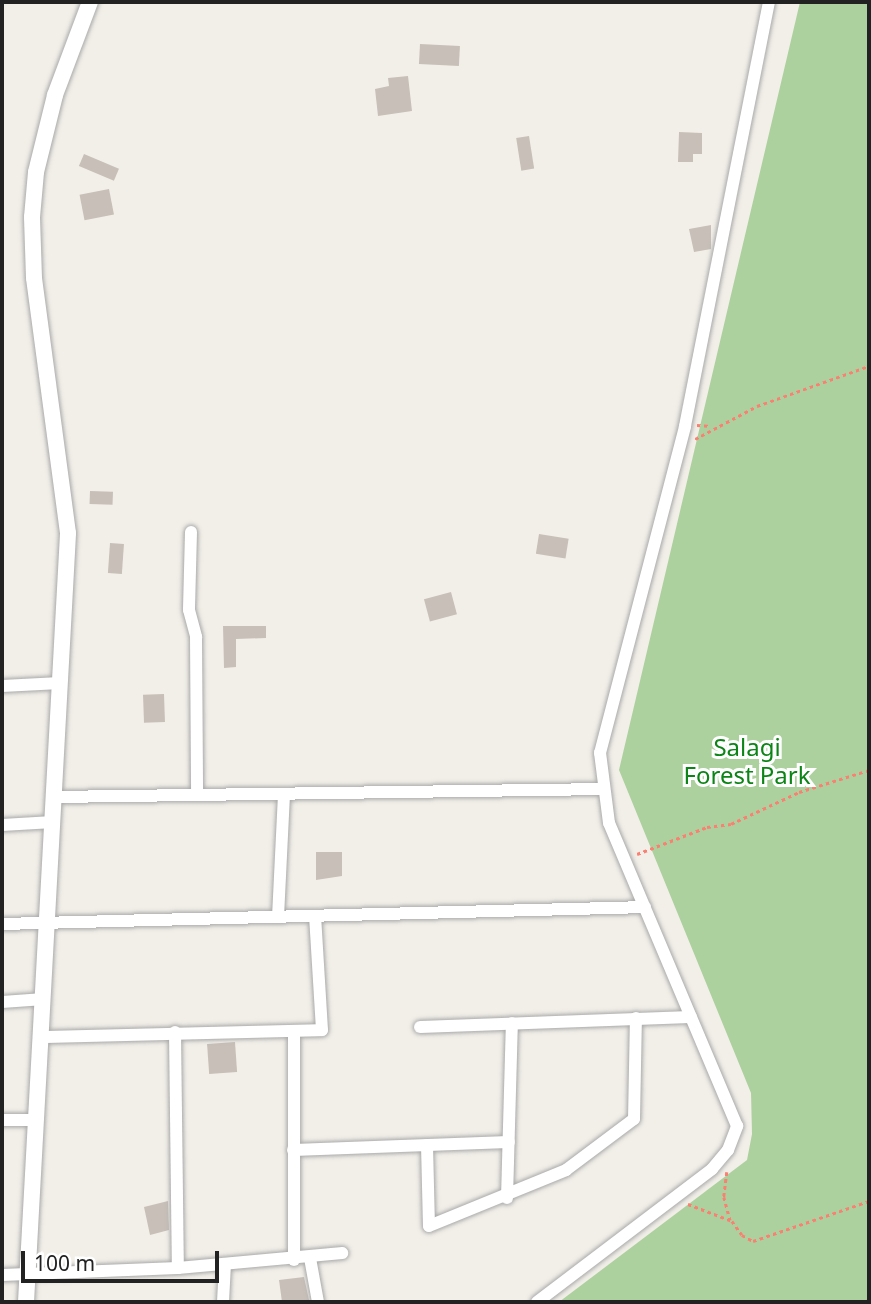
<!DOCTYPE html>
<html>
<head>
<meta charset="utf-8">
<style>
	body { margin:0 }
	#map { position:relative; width:871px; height:1304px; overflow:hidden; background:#f2efe9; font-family:"Noto Sans",sans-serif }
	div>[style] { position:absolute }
	.forest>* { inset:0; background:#add19e }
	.building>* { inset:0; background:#c7bfb8; transform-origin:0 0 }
	.path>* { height:2.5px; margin-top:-1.25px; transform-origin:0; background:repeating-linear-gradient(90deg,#fa8072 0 3.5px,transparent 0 7px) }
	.roads { filter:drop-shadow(0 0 2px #a9a9a9) drop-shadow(0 0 2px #a9a9a9) }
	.minor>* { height:12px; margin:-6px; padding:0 6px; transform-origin:6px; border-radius:6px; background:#fff }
	.tertiary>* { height:16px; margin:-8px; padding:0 8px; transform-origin:8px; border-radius:8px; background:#fff }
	span { translate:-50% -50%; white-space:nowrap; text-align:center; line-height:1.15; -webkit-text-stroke:6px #fff; paint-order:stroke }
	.park-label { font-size:24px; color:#0c8416 }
	.frame { position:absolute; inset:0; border:4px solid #222; pointer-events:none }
	.scale { position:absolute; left:21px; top:1251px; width:198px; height:32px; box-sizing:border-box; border:4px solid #222; border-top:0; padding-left:9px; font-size:21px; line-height:24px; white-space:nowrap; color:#222; -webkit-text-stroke:5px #fff; paint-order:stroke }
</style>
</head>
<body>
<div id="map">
	<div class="forest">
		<i style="clip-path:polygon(800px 2px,869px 2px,869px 1302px,559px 1302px,747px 1160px,752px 1134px,751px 1093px,619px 770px)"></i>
	</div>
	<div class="building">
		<i style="left:420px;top:44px;width:40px;height:20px;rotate:3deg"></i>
		<i style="clip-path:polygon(408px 76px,412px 111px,378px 116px,375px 89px,389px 86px,388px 78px)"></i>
		<i style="clip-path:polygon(679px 132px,702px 133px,702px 154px,693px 154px,693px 162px,678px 162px)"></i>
		<i style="left:529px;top:136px;width:33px;height:13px;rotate:81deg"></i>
		<i style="left:84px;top:154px;width:38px;height:13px;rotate:23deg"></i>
		<i style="left:109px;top:189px;width:26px;height:30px;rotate:79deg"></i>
		<i style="clip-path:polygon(711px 225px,711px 249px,694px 252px,689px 229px)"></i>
		<i style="left:90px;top:491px;width:23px;height:13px;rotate:2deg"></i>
		<i style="left:539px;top:534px;width:30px;height:20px;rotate:9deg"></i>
		<i style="left:110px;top:543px;width:14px;height:30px;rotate:4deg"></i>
		<i style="left:451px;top:592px;width:23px;height:28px;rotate:75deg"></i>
		<i style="clip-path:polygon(223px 626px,266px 626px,266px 638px,236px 639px,236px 667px,224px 668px)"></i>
		<i style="left:164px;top:694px;width:28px;height:21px;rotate:88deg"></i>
		<i style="clip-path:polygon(316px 852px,342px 852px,342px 876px,316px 880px)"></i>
		<i style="left:235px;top:1042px;width:30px;height:28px;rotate:86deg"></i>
		<i style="clip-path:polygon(168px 1201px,169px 1230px,150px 1235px,144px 1207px)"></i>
		<i style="clip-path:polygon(304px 1277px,309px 1300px,282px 1302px,279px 1280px)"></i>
	</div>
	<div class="path">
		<i style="left:697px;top:425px;width:14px;rotate:4deg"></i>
		<i style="left:695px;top:439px;width:70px;rotate:-28deg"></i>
		<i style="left:757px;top:406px;width:119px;rotate:-19.7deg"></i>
		<i style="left:637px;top:854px;width:75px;rotate:-21.1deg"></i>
		<i style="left:707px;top:827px;width:24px;rotate:-7deg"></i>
		<i style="left:731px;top:824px;width:75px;rotate:-25.2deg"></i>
		<i style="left:799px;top:792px;width:73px;rotate:-17.4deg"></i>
		<i style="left:727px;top:1172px;width:25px;rotate:97deg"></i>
		<i style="left:724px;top:1197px;width:24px;rotate:75deg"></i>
		<i style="left:688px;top:1204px;width:47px;rotate:21.1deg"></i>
		<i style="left:732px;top:1221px;width:17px;rotate:54deg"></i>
		<i style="left:742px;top:1235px;width:13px;rotate:29deg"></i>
		<i style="left:753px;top:1241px;width:123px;rotate:-19deg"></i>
		<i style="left:866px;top:1302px;width:4px;rotate:-45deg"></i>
	</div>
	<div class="roads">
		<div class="minor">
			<i style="left:191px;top:532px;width:78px;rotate:91.5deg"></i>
			<i style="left:189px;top:610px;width:28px;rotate:75deg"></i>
			<i style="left:196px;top:637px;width:158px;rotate:89.6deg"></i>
			<i style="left:2px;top:686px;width:58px;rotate:-3deg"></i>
			<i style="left:54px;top:797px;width:550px;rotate:-0.83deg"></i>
			<i style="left:2px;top:825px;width:51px;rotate:-3.4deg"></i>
			<i style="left:278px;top:917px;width:123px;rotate:-87.2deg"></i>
			<i style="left:2px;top:924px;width:643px;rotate:-1.51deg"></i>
			<i style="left:2px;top:1002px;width:42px;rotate:-4.1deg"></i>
			<i style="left:420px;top:1027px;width:271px;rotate:-2.1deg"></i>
			<i style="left:175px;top:1032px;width:236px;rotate:89.3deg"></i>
			<i style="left:294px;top:1032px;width:228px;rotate:90deg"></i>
			<i style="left:42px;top:1037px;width:280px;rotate:-1.4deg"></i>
			<i style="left:322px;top:1030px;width:114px;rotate:-93.5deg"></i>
			<i style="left:2px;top:1120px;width:35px"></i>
			<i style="left:427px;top:1145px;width:81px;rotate:88.6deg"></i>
			<i style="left:429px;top:1226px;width:148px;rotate:-22.2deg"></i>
			<i style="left:566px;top:1170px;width:85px;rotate:-36.9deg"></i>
			<i style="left:634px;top:1119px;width:101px;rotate:-88.9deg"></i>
			<i style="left:293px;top:1150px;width:216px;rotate:-2.1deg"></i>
			<i style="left:507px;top:1198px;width:175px;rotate:-88.4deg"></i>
			<i style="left:310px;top:1258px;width:45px;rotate:79.7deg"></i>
			<i style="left:2px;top:1275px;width:176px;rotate:-2.3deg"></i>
			<i style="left:178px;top:1268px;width:165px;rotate:-5.2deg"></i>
			<i style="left:223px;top:1302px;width:37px;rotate:-87deg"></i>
			<i style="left:537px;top:1302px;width:220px;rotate:-37.2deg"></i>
			<i style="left:712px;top:1169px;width:25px;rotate:-50deg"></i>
			<i style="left:728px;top:1150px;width:26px;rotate:-69deg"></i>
			<i style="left:737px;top:1126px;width:329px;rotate:-112.9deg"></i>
			<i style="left:609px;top:823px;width:71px;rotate:-97.3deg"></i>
			<i style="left:600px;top:753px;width:338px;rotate:-75.4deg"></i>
			<i style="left:685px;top:426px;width:432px;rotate:-78.8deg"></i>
		</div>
		<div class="tertiary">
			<i style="left:26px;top:1302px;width:770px;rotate:-86.87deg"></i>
			<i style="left:68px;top:533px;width:257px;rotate:-97.6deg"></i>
			<i style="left:34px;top:278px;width:61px;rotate:-91.9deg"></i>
			<i style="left:32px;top:217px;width:45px;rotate:-84.9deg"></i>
			<i style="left:36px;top:172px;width:79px;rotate:-76.1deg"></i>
			<i style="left:55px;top:95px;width:99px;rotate:-69.4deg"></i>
		</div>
	</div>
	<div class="park-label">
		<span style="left:747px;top:761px">Salagi<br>Forest Park</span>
	</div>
	<div class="frame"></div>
	<div class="scale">100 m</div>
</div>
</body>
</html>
